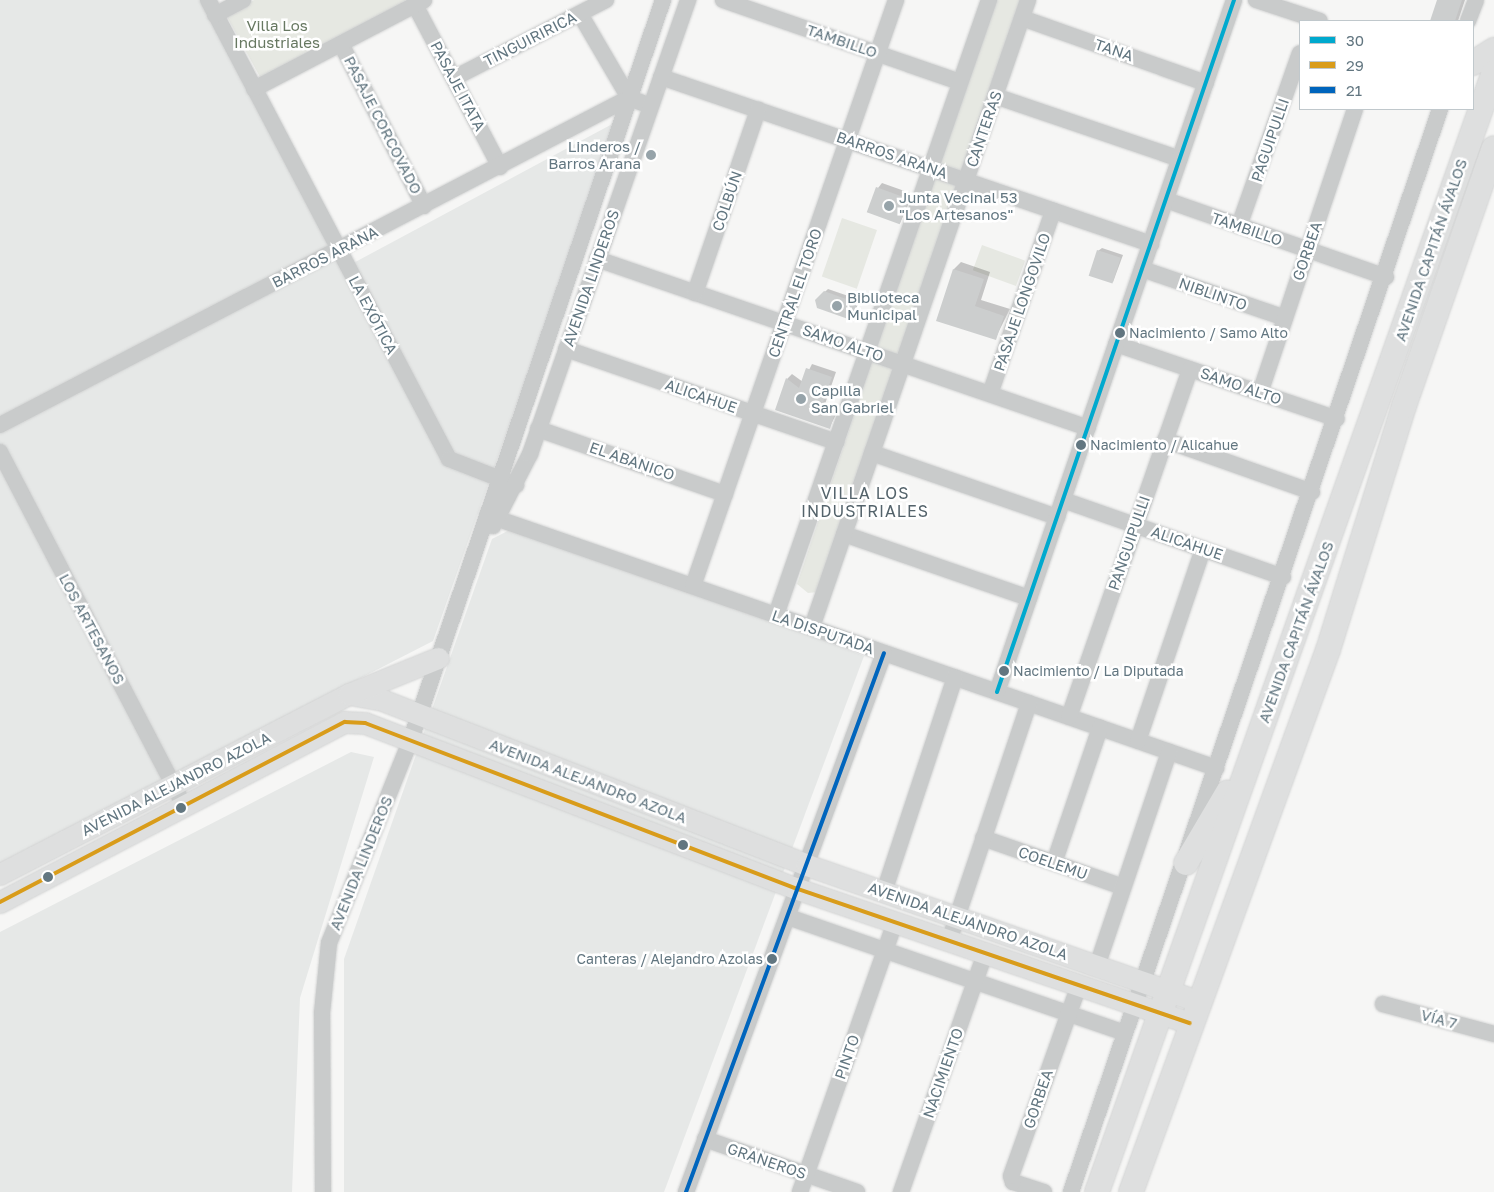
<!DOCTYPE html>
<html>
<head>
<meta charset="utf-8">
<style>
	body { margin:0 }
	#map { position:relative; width:1494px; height:1192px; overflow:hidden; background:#f6f6f5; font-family:"Golos Text",sans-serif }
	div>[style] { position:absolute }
	.built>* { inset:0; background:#e6e8e7 }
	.green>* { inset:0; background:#e6e8e2; transform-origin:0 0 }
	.shadow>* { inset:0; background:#0003 }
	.building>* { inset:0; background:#cccece; transform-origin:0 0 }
	.roads { filter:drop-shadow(0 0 1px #d2d3d3) drop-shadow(0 0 1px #d2d3d3) }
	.minor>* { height:16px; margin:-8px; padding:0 8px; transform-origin:8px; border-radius:8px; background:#c9cbcb }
	.major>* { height:21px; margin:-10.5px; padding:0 10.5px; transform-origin:10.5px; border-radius:10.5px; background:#dedfdf }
	.highway>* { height:24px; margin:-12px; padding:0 12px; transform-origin:12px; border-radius:12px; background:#dedfdf }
	.bus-1>* { height:4px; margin:-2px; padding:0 2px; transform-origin:2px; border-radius:2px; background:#00a9ce }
	.bus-2>* { height:4px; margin:-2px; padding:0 2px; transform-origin:2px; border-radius:2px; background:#d99c1a }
	.bus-3>* { height:4px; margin:-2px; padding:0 2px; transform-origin:2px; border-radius:2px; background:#0065bd }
	.dots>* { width:14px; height:14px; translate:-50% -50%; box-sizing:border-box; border:2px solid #fff; border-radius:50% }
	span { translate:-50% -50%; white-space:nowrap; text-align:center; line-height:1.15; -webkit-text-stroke:5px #fff; paint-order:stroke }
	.bus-label { font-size:14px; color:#627680 }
	.left { translate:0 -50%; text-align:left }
	.right { translate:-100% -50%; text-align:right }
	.park-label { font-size:15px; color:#677861 }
	.street-label { font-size:15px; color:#627680 }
	.poi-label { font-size:15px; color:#627680 }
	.neighbourhood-label { font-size:16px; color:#54636b; letter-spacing:1px }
	.legend { position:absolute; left:1299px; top:20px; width:175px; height:90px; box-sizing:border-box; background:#fff; border:1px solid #c0c8cc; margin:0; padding:6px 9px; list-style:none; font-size:15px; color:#627680 }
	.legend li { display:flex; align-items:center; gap:10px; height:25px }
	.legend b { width:25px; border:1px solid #c0c8cc }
</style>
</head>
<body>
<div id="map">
	<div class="built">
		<i style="clip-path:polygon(0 0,203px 0,346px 267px,616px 122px,433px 641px,0 863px)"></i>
		<i style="clip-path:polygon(521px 524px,864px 656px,664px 1192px,344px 1192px,344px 959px,492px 539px)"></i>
		<i style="clip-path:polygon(351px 752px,374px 757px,300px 998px,292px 1192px,0 1192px,0 932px)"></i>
	</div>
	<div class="green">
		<i style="clip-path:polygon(254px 0,413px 0,261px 79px,226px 15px)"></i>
		<i style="clip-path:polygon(994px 0,1020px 0,818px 592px,808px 593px,797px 584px)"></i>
		<i style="left:842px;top:218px;width:37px;height:62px;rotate:19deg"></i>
		<i style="left:982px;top:245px;width:46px;height:27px;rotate:20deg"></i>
	</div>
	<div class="shadow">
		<i style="clip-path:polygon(1439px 0,1465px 0,1458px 21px,1431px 21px)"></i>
		<i style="clip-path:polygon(882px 183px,913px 194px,900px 223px,878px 188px)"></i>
		<i style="clip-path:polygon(1102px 248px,1123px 255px,1113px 282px,1098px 251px)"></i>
		<i style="clip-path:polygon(961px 262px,990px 272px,981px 300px,1010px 309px,995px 339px,938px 320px,954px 269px)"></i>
		<i style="clip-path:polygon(828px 289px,860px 300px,851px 319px,816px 300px)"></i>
		<i style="clip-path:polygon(812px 364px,836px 372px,823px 410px,838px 411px,829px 428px,776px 409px,787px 379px,792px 374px,803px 382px)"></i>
	</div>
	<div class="building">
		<i style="clip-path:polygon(1437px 0,1462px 0,1455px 21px,1430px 21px)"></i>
		<i style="left:876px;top:187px;width:35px;height:27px;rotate:20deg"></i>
		<i style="left:1097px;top:250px;width:25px;height:27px;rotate:18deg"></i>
		<i style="clip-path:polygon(953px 269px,984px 279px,975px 306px,1004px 316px,996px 340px,936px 321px)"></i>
		<i style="clip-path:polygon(824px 291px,857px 303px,851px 320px,817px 308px,815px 300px)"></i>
		<i style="clip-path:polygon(806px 368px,832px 377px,819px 414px,834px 416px,830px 429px,775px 410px,786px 378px,799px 388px)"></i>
	</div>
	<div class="roads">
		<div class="minor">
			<i style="left:208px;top:0;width:518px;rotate:62.3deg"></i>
			<i style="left:449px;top:459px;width:72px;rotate:21.2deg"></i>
			<i style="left:723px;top:0;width:251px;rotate:19.1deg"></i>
			<i style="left:1256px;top:0;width:67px;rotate:18.2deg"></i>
			<i style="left:415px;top:5px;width:183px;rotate:62.3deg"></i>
			<i style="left:580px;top:14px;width:97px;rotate:59.7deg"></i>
			<i style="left:215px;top:15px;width:32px;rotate:-28deg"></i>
			<i style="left:1022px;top:18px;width:195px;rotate:19.5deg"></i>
			<i style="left:1468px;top:21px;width:22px;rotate:-69deg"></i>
			<i style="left:341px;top:44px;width:182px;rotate:62.9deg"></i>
			<i style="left:661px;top:77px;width:518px;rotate:18.82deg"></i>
			<i style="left:454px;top:78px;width:171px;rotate:-27.2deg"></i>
			<i style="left:254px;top:89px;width:192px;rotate:-27.6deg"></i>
			<i style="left:995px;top:96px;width:195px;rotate:18.8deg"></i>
			<i style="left:1166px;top:200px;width:233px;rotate:19.3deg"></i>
			<i style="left:1239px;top:226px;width:183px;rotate:-70.6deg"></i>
			<i style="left:597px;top:259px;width:519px;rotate:18.99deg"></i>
			<i style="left:1142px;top:269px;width:151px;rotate:18.9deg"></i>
			<i style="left:695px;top:293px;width:194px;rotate:-71deg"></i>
			<i style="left:1116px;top:344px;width:233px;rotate:18.7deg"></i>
			<i style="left:566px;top:349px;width:286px;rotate:19deg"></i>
			<i style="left:1260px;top:393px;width:299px;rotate:-71.5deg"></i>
			<i style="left:990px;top:394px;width:194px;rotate:-71deg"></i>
			<i style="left:0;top:425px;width:709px;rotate:-27.47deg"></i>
			<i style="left:629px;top:98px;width:23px;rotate:20deg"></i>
			<i style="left:538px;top:429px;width:198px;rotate:19.2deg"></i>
			<i style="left:1165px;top:440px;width:156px;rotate:19.5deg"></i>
			<i style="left:0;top:452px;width:399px;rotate:62.5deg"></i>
			<i style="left:872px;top:453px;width:196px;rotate:19.1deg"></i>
			<i style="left:1063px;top:500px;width:233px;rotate:19.3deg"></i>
			<i style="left:487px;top:515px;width:772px;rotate:19.14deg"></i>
			<i style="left:493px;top:526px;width:81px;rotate:-62.8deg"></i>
			<i style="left:530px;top:454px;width:481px;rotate:-70.8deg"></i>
			<i style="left:844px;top:534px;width:196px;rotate:19.1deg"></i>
			<i style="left:693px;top:586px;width:620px;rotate:-70.89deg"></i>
			<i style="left:776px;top:615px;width:651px;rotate:-70.9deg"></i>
			<i style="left:812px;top:627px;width:663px;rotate:-70.99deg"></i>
			<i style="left:997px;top:692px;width:731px;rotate:-71.09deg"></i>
			<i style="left:1069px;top:717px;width:368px;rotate:-70.8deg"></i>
			<i style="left:1138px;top:741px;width:203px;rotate:-71.3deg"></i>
			<i style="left:983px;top:838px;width:148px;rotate:19.3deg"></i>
			<i style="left:1054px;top:863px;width:143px;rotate:-71.2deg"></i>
			<i style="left:884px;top:892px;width:226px;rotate:-71.7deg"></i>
			<i style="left:788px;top:917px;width:356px;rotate:19deg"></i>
			<i style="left:949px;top:941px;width:251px;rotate:-71.4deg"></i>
			<i style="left:1097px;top:966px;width:226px;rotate:-71.4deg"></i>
			<i style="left:1383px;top:1004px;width:115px;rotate:15.1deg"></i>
			<i style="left:705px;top:1139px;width:161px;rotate:19.2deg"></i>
			<i style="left:323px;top:1192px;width:179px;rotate:-90.3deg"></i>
			<i style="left:322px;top:1013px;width:70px;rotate:-84.3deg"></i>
			<i style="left:329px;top:943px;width:220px;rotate:-68.1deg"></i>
			<i style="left:411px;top:739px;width:781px;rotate:-71.17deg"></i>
			<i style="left:686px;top:1192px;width:574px;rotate:-69.83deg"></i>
			<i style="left:800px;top:1192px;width:286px;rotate:-70.6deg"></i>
			<i style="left:901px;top:1192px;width:253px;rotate:-70.6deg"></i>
			<i style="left:1044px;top:1192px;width:33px;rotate:-162deg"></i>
			<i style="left:1013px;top:1182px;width:6px;rotate:-108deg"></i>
			<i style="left:1011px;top:1176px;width:203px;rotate:-70.4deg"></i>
			<i style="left:1071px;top:1192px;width:1144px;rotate:-71.18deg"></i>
		</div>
		<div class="major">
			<i style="left:349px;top:694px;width:34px;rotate:10deg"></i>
			<i style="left:382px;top:700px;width:456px;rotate:21.2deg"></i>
			<i style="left:807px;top:865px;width:414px;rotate:19.2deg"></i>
			<i style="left:0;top:874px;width:393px;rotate:-27.3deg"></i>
			<i style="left:349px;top:694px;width:96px;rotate:-22deg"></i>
			<i style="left:0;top:902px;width:389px;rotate:-27.6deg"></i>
			<i style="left:345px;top:722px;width:20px;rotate:3deg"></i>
			<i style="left:365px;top:723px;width:464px;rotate:21deg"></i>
			<i style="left:798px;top:889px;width:414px;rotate:18.9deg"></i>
		</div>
		<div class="highway">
			<i style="left:1473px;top:63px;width:25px;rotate:-32deg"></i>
			<i style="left:1186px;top:863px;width:82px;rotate:-59.4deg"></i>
			<i style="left:1097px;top:1192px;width:1188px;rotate:-70.48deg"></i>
			<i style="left:1131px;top:1192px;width:577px;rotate:-70.03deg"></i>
			<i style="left:1328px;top:650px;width:256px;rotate:-72.7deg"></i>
			<i style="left:1404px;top:406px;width:273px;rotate:-70.8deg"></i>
		</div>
	</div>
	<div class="bus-1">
		<i style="left:997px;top:692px;width:731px;rotate:-71.09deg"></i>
	</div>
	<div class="bus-2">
		<i style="left:0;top:902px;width:389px;rotate:-27.6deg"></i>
		<i style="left:345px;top:722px;width:20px;rotate:3deg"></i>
		<i style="left:365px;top:723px;width:464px;rotate:21deg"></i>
		<i style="left:798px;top:889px;width:414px;rotate:18.9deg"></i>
	</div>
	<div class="bus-3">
		<i style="left:686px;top:1192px;width:574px;rotate:-69.83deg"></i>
	</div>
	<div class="dots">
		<i style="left:651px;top:155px;background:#96a3a9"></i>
		<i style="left:889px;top:206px;background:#96a3a9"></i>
		<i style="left:837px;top:306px;background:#96a3a9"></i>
		<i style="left:1120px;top:333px;background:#627680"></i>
		<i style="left:801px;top:399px;background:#96a3a9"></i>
		<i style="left:1081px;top:445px;background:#627680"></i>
		<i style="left:1004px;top:671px;background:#627680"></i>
		<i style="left:181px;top:808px;background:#627680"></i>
		<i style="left:683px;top:845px;background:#627680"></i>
		<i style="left:48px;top:877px;background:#627680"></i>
		<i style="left:772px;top:959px;background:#627680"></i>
	</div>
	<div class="bus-label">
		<span class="left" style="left:1129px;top:333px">Nacimiento / Samo Alto</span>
		<span class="left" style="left:1090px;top:445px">Nacimiento / Alicahue</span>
		<span class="left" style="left:1013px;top:671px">Nacimiento / La Diputada</span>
		<span class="right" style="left:763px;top:959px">Canteras / Alejandro Azolas</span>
	</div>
	<div class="park-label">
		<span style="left:277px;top:34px">Villa Los<br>Industriales</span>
	</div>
	<div class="street-label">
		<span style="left:530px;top:39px;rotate:-27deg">TINGUIRIRICA</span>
		<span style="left:842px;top:41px;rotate:19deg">TAMBILLO</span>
		<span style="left:1114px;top:50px;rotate:19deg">TANA</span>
		<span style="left:458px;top:86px;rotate:62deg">PASAJE ITATA</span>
		<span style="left:383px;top:125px;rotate:63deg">PASAJE CORCOVADO</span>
		<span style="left:984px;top:129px;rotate:-71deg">CANTERAS</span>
		<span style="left:1270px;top:140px;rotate:-71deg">PAGUIPULLI</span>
		<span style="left:892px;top:155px;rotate:19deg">BARROS ARANA</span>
		<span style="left:727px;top:201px;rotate:-71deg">COLBÚN</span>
		<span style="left:1247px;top:229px;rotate:19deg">TAMBILLO</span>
		<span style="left:1431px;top:250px;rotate:-71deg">AVENIDA CAPITÁN ÁVALOS</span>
		<span style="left:1307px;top:251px;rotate:-71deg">GORBEA</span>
		<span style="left:325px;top:257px;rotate:-27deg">BARROS ARANA</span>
		<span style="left:591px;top:278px;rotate:-71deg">AVENIDA LINDEROS</span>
		<span style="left:795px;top:293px;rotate:-71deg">CENTRAL EL TORO</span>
		<span style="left:1213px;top:294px;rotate:19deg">NIBLINTO</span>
		<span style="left:1022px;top:302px;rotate:-71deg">PASAJE LONGOVILO</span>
		<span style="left:373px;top:315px;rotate:62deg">LA EXÓTICA</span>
		<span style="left:843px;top:343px;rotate:19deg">SAMO ALTO</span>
		<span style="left:1241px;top:386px;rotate:19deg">SAMO ALTO</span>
		<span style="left:701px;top:396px;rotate:19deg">ALICAHUE</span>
		<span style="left:632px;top:461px;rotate:19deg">EL ABANICO</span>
		<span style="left:1129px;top:543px;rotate:-71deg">PANGUIPULLI</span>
		<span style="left:1187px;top:543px;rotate:19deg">ALICAHUE</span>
		<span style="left:92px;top:629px;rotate:62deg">LOS ARTESANOS</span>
		<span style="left:823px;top:632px;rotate:19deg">LA DISPUTADA</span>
		<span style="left:1296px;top:632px;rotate:-70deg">AVENIDA CAPITÁN ÁVALOS</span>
		<span style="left:588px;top:781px;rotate:21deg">AVENIDA ALEJANDRO AZOLA</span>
		<span style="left:176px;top:784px;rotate:-27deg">AVENIDA ALEJANDRO AZOLA</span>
		<span style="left:361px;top:863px;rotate:-68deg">AVENIDA LINDEROS</span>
		<span style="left:1053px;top:863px;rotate:19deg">COELEMU</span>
		<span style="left:968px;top:921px;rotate:19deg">AVENIDA ALEJANDRO AZOLA</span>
		<span style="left:1439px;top:1019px;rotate:15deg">VÍA 7</span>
		<span style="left:847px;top:1057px;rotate:-71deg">PINTO</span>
		<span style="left:943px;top:1073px;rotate:-71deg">NACIMIENTO</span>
		<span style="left:1038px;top:1099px;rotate:-71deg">GORBEA</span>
		<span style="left:767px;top:1161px;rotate:19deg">GRANEROS</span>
	</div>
	<div class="poi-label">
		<span class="right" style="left:641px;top:155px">Linderos /<br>Barros Arana</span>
		<span class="left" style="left:899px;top:206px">Junta Vecinal 53<br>"Los Artesanos"</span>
		<span class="left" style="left:847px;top:306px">Biblioteca<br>Municipal</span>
		<span class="left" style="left:811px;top:399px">Capilla<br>San Gabriel</span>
	</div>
	<div class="neighbourhood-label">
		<span style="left:865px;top:502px">VILLA LOS<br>INDUSTRIALES</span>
	</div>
	<ul class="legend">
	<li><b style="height:6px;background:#00a9ce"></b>30</li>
	<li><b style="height:6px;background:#d99c1a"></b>29</li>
	<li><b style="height:6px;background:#0065bd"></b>21</li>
	</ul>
</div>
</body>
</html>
